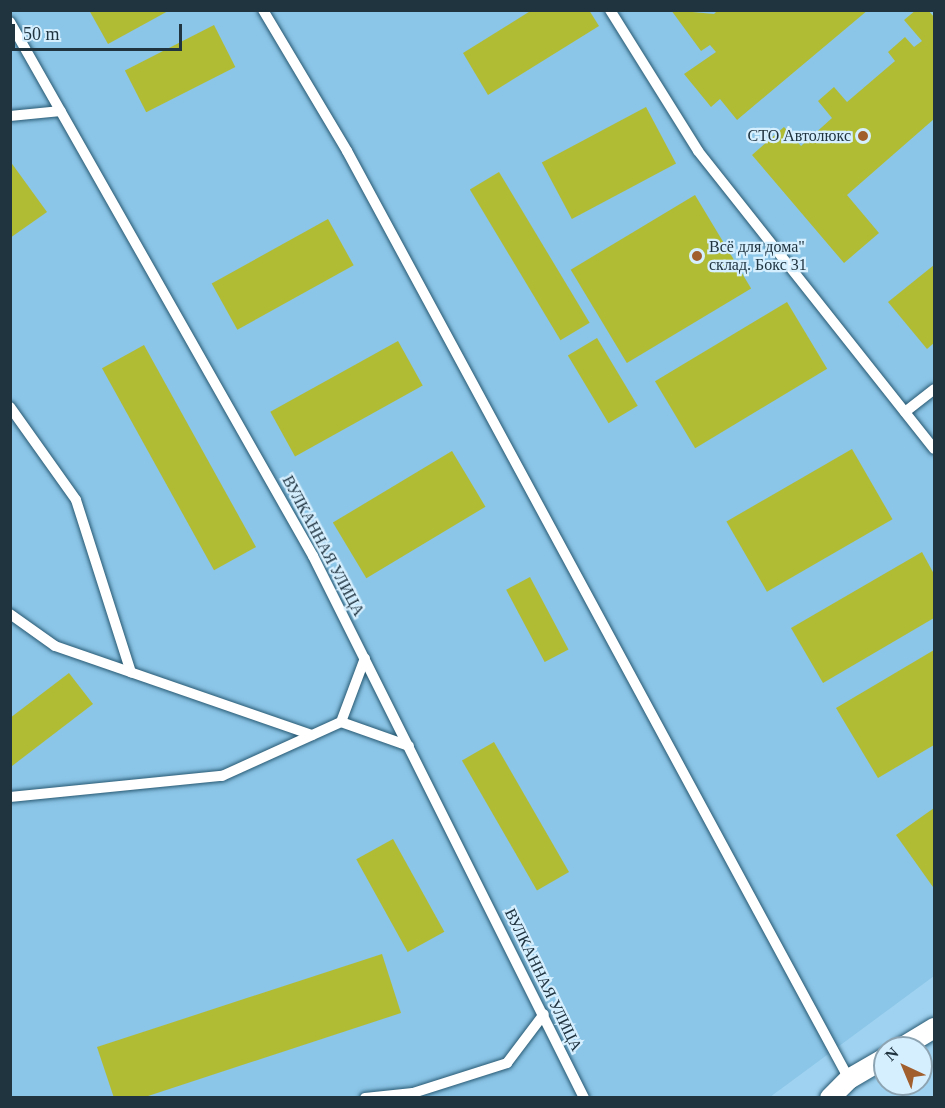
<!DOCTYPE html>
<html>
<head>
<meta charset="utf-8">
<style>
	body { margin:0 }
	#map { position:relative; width:945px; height:1108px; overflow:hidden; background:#9fd2f0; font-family:Georgia,serif }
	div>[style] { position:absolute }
	.built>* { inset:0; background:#8bc5e7 }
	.building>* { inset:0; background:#b1bc35; transform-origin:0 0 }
	.roads { filter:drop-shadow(0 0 2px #285972) drop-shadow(0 0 2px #285972) }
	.lane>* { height:10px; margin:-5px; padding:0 5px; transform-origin:5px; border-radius:5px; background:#fff }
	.street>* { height:20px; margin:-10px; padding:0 10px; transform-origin:10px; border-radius:10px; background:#fff }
	.dots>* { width:16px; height:16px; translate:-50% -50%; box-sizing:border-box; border:3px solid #d6efff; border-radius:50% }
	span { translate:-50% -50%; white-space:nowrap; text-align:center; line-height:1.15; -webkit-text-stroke:4.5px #d6efff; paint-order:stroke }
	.poi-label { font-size:16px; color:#203440 }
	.right { translate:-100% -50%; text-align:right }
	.left { translate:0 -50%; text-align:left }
	.street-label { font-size:16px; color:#203440 }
	.frame { position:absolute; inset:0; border:12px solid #203440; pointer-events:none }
	.north { position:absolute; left:873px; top:1036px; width:60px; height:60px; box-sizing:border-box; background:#d6efff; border:2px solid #8da4b3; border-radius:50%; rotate:316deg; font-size:16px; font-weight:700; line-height:24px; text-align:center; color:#203440 }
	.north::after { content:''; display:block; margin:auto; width:21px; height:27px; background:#a25f2e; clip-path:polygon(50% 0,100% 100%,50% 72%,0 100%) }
	.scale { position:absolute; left:12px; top:24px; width:170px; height:27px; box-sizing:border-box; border:3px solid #203440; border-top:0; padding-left:8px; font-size:18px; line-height:21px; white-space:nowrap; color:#203440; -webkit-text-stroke:4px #d6efff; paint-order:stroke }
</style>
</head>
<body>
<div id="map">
	<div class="built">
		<i style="clip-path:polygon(10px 11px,934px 11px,934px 976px,770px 1097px,11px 1097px)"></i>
	</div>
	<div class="building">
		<i style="clip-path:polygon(89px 10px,170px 10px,108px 44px)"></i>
		<i style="clip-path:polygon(532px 10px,589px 10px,599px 26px,488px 95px,463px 53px)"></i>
		<i style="clip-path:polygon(671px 10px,714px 14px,718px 10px,868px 10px,737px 120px,720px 99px,711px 107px,684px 74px,716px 52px,710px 45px,701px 51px)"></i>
		<i style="clip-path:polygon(916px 10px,928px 10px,934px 17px,934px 119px,847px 195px,879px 233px,844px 263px,752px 155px,784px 127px,801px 146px,832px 118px,818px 101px,834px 87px,847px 102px,895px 61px,888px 52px,905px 37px,914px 47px,922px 41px,904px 20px)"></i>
		<i style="left:214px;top:25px;width:47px;height:100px;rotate:63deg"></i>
		<i style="left:646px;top:107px;width:64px;height:118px;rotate:62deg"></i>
		<i style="clip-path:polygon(10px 161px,47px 212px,10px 238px)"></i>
		<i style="left:499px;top:172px;width:176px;height:34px;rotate:59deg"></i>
		<i style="left:695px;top:195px;width:109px;height:145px;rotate:59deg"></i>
		<i style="left:328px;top:219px;width:53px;height:133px;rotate:61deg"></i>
		<i style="clip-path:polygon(934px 265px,934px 343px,927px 349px,888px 302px)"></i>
		<i style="left:787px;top:302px;width:78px;height:154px;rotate:59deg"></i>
		<i style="left:597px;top:338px;width:79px;height:34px;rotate:59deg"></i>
		<i style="left:398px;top:341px;width:51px;height:146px;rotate:61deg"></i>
		<i style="left:144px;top:345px;width:231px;height:48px;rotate:61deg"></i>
		<i style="left:852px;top:449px;width:81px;height:145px;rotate:60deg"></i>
		<i style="left:452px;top:451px;width:65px;height:139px;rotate:59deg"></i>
		<i style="clip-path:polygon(922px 552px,934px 574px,934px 618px,823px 683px,791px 628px)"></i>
		<i style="left:530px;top:577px;width:82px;height:27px;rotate:62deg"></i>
		<i style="clip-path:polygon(934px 650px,934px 745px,878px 778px,836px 708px)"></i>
		<i style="clip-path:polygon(69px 673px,93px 704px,12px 766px,10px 718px)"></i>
		<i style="left:494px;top:742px;width:150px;height:37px;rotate:60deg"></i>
		<i style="clip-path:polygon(934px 808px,934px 886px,933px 887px,896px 835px)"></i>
		<i style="left:393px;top:839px;width:106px;height:42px;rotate:61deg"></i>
		<i style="clip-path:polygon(382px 954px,401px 1013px,142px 1098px,114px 1098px,97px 1047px)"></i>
	</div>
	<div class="roads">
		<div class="lane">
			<i style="left:263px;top:10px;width:164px;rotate:59.2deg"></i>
			<i style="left:347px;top:151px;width:1055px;rotate:61.59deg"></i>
			<i style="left:610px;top:10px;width:166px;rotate:58deg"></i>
			<i style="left:698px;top:151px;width:380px;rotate:51.6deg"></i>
			<i style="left:10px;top:22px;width:614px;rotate:60.43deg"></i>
			<i style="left:313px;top:556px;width:606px;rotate:63.43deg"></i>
			<i style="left:10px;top:116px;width:51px;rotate:-5.6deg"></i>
			<i style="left:10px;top:407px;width:114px;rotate:54.6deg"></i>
			<i style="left:76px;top:500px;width:181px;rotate:72.3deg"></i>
			<i style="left:905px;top:412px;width:37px;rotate:-38deg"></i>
			<i style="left:10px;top:614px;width:55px;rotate:35.4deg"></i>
			<i style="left:55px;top:646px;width:272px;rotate:19.1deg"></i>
			<i style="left:341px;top:722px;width:72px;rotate:19.4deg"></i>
			<i style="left:10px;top:797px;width:213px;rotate:-5.7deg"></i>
			<i style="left:222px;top:776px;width:131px;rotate:-24.4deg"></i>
			<i style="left:341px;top:722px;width:68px;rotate:-69.4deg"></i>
			<i style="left:365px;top:1098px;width:48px;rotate:-5.9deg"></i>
			<i style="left:413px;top:1093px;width:99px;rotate:-17.7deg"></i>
			<i style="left:507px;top:1063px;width:61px;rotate:-52.9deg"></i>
		</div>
		<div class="street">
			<i style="left:901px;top:1048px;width:39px;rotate:-31deg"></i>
			<i style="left:830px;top:1098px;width:27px;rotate:-45deg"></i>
			<i style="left:849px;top:1079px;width:42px;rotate:-30.3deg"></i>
		</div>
	</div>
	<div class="dots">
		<i style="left:863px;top:136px;background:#a25f2e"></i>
		<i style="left:697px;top:256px;background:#a25f2e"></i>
	</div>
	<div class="poi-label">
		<span class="right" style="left:851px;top:136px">СТО Автолюкс</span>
		<span class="left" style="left:709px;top:256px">Всё для дома"<br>склад. Бокс 31</span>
	</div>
	<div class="street-label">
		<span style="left:323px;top:546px;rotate:62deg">ВУЛКАННАЯ УЛИЦА</span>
		<span style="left:543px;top:980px;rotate:64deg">ВУЛКАННАЯ УЛИЦА</span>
	</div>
	<div class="frame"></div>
	<div class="north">N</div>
	<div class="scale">50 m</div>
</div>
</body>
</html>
